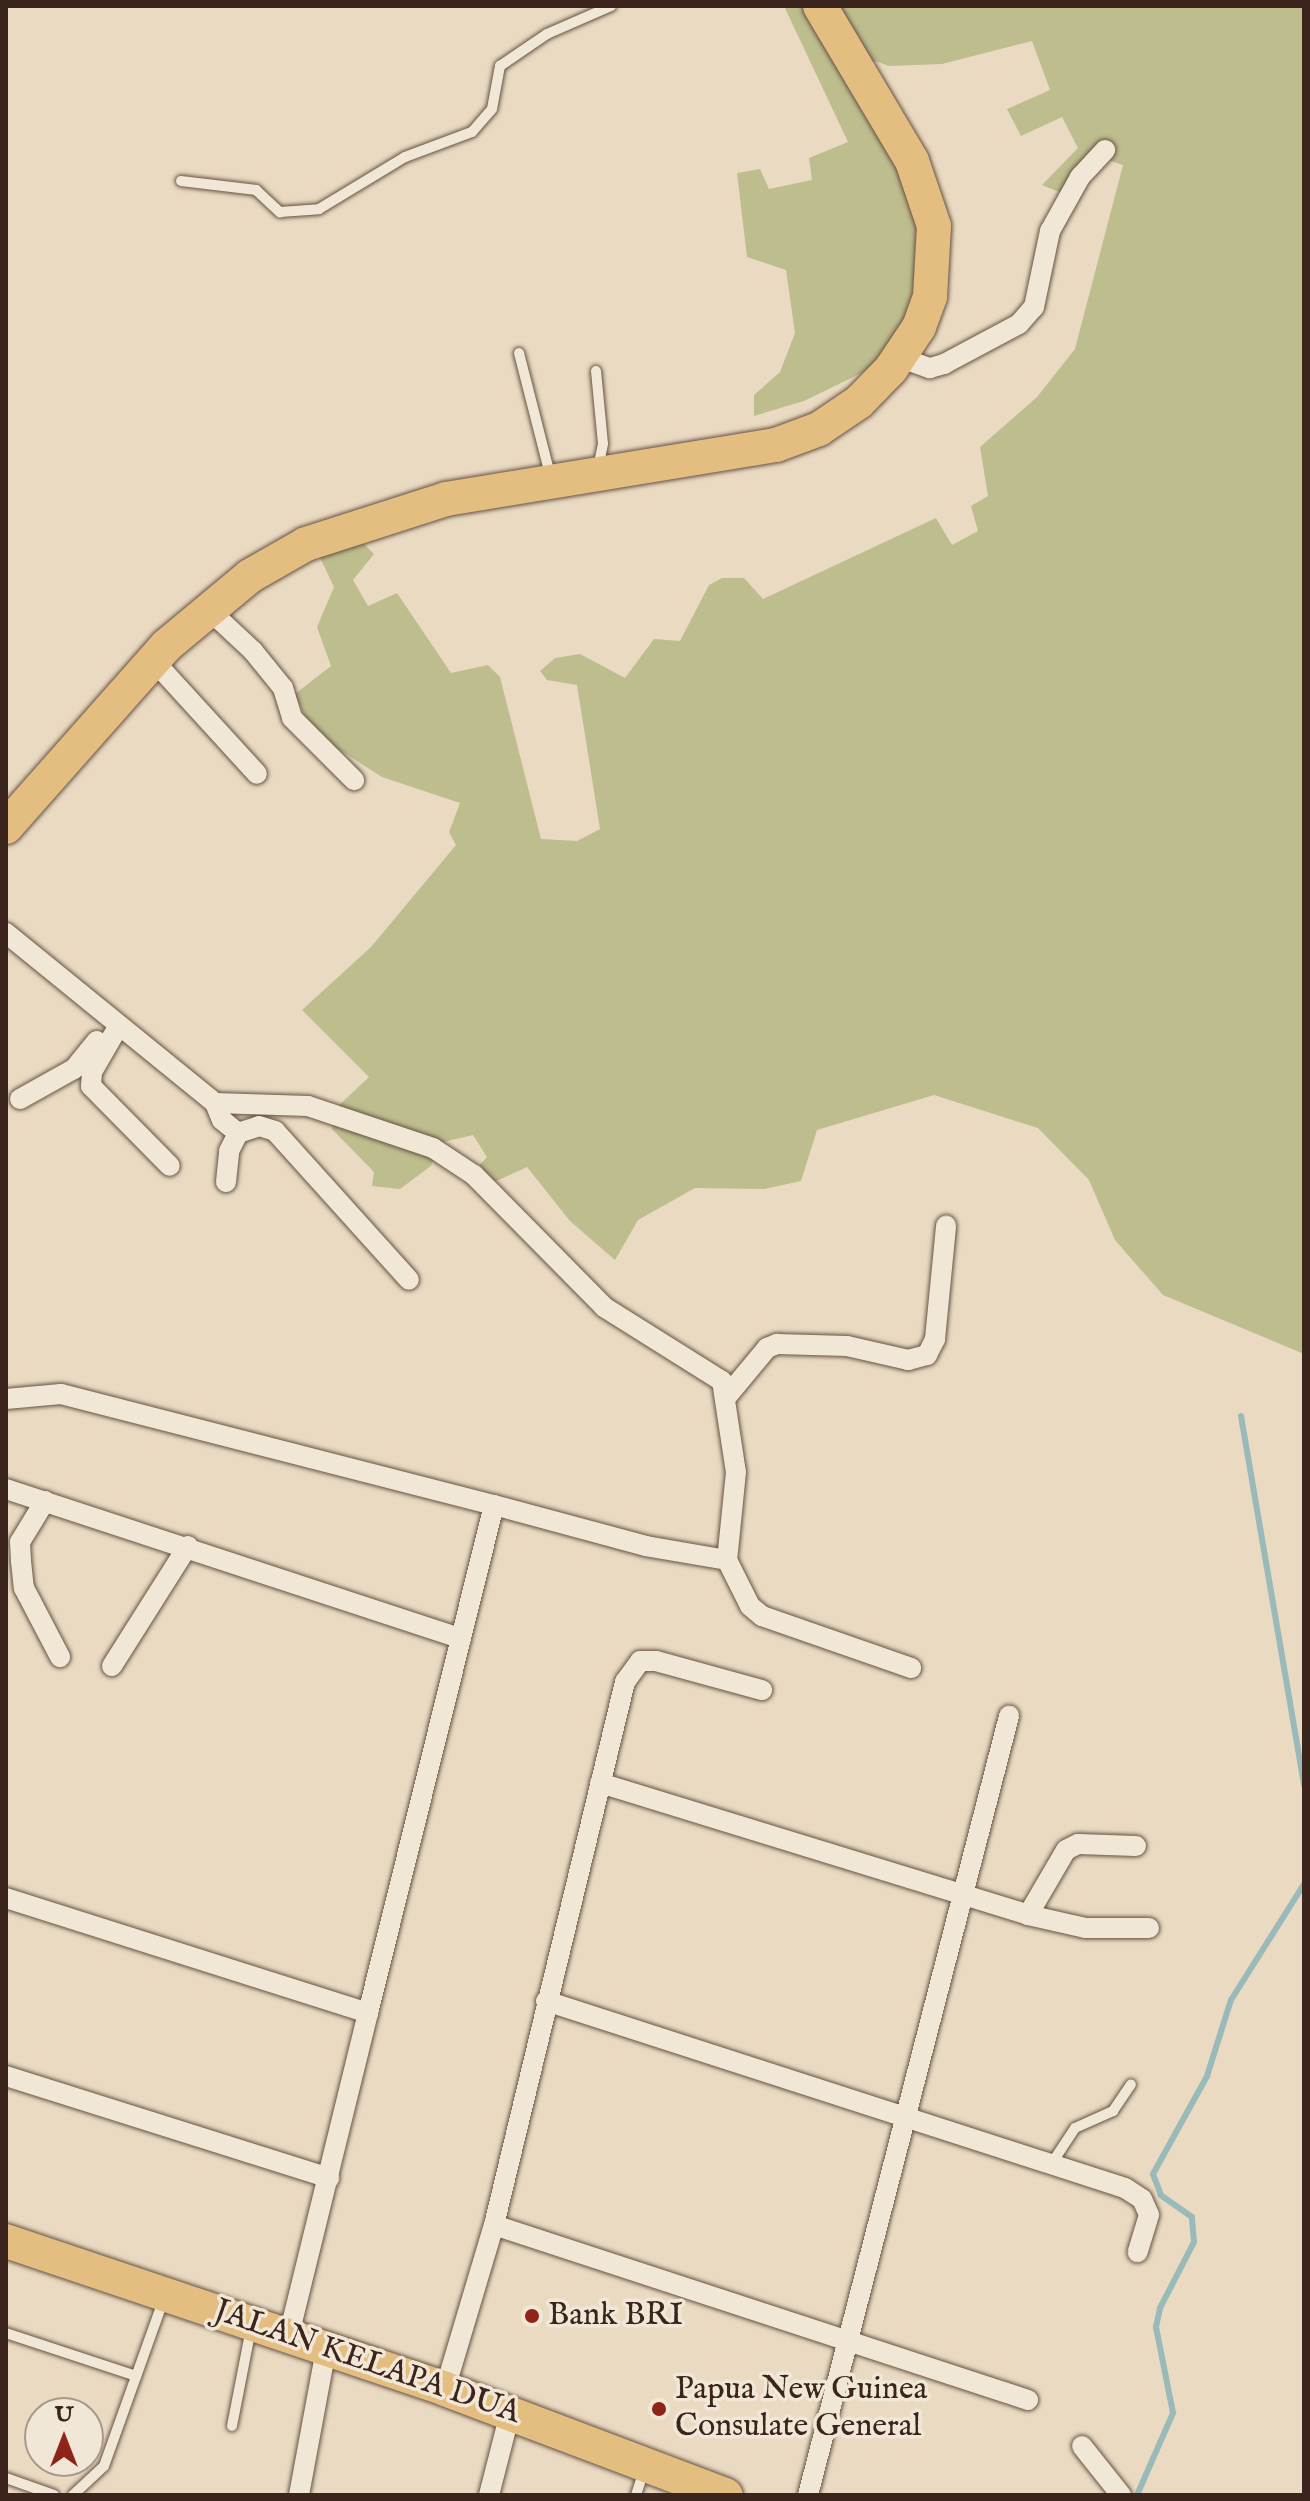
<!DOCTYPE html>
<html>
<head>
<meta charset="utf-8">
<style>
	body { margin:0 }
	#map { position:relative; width:1310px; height:2501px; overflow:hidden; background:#e9dac1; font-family:"IM FELL English",serif }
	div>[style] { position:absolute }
	.green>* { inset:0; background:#bebd8e }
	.stream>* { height:6px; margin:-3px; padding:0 3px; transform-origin:3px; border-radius:3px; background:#99bab9 }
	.roads { filter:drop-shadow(0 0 2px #665244) drop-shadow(0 0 2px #665244) }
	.service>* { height:10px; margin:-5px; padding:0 5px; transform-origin:5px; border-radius:5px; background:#f1e7d7 }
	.minor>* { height:20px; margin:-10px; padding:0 10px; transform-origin:10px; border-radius:10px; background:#f1e7d7 }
	.trunk>* { height:34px; margin:-17px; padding:0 17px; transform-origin:17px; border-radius:17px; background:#e4bd80 }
	.dots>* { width:22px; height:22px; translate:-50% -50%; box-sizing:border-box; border:4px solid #f1e7d7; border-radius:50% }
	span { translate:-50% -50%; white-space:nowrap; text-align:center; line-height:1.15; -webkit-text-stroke:7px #f1e7d7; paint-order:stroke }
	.poi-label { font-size:32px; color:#3a241b }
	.left { translate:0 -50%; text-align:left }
	.street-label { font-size:32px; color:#3a241b }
	.frame { position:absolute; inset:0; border:8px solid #3a241b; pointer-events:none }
	.north { position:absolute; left:24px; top:2397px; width:80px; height:80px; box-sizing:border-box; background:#f1e7d7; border:2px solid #a8998c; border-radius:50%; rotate:0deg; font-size:22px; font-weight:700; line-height:32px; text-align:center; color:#3a241b }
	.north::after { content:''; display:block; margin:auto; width:28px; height:36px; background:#8f2418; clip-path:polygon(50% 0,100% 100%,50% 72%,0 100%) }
</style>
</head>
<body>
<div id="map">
	<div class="green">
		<i style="clip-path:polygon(784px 6px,1304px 6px,1304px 1354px,1163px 1295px,1115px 1240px,1089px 1180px,1038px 1128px,934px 1095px,817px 1130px,801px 1181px,764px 1189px,695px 1188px,638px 1220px,615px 1260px,570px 1221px,527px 1167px,492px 1183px,475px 1170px,487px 1157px,473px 1135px,439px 1143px,431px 1166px,400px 1189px,372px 1186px,374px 1172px,332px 1129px,334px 1110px,369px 1077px,302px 1010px,371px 947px,456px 845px,449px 832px,460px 803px,382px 777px,313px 733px,295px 694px,331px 666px,317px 627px,334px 587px,315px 547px,353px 533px,374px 554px,353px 580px,368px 606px,397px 593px,451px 673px,488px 665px,500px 677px,541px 839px,577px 841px,600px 829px,577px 685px,547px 680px,540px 671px,555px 658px,580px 654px,625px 678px,654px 639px,680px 641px,709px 585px,722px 578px,744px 578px,763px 599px,936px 518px,952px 545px,978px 531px,971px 506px,988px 496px,980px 447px,1037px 397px,1075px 349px,1123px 165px,1093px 155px,1064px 194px,1042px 185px,1078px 148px,1062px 117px,1021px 136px,1007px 109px,1050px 90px,1032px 41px,942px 64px,889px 66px,875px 61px,856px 75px,908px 162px,925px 284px,878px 365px,804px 401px,754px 416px,754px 395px,780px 372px,795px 333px,786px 270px,747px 257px,737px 173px,760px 169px,769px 189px,812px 180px,809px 158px,848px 142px)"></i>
	</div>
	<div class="stream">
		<i style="left:1241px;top:1416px;width:374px;rotate:80.3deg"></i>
		<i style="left:1137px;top:2495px;width:90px;rotate:-66.3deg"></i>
		<i style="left:1173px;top:2413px;width:88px;rotate:-101.2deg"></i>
		<i style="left:1156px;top:2327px;width:19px;rotate:-78deg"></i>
		<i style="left:1160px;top:2308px;width:74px;rotate:-62.7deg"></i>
		<i style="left:1194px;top:2242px;width:25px;rotate:-95deg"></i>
		<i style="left:1192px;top:2217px;width:38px;rotate:-145deg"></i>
		<i style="left:1161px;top:2195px;width:22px;rotate:-111deg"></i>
		<i style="left:1153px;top:2174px;width:112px;rotate:-61.1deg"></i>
		<i style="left:1207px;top:2076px;width:80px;rotate:-72.5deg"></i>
		<i style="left:1231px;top:2000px;width:137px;rotate:-57.8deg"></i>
	</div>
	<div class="roads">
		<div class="service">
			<i style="left:181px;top:181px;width:76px;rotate:6.8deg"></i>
			<i style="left:256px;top:190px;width:33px;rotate:43deg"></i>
			<i style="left:280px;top:212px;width:39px;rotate:-4deg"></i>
			<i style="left:319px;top:209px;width:100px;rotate:-31.2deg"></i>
			<i style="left:405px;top:157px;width:72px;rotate:-20.5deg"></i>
			<i style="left:472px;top:132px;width:30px;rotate:-49deg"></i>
			<i style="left:492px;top:109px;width:44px;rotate:-79.5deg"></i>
			<i style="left:500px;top:66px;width:57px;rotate:-34.2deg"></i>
			<i style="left:547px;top:34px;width:70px;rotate:-23.6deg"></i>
			<i style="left:519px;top:353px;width:126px;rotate:75.7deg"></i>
			<i style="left:596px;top:371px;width:73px;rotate:84.5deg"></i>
			<i style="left:603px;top:444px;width:25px;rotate:102deg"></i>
			<i style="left:1052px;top:2163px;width:42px;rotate:-56.7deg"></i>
			<i style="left:1075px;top:2128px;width:42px;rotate:-24.1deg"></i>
			<i style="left:1113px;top:2111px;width:32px;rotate:-56deg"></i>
			<i style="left:6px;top:2333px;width:137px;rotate:18.3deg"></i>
			<i style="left:232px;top:2426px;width:100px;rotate:-79deg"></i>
			<i style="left:6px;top:2478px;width:51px;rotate:19.5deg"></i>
			<i style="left:73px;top:2495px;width:42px;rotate:-43.1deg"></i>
			<i style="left:104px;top:2466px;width:178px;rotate:-70.3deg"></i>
			<i style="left:636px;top:2495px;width:26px;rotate:-72deg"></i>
		</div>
		<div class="minor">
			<i style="left:899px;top:357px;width:33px;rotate:20deg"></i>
			<i style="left:930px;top:368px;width:15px;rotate:-16deg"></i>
			<i style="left:944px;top:364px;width:85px;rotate:-28.1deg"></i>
			<i style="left:1019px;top:324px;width:23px;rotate:-49deg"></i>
			<i style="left:1034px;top:307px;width:78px;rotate:-78.1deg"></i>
			<i style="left:1050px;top:231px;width:62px;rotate:-60.9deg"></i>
			<i style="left:1080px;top:177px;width:37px;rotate:-47deg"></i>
			<i style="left:208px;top:609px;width:62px;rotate:43deg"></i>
			<i style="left:253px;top:651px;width:48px;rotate:51deg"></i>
			<i style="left:283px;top:688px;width:31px;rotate:73deg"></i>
			<i style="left:292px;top:718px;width:88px;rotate:45deg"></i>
			<i style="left:153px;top:660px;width:154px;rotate:47.6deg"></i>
			<i style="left:6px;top:933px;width:269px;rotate:39.1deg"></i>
			<i style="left:215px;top:1103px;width:93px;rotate:1.8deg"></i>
			<i style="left:308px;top:1106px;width:132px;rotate:18.6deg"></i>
			<i style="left:433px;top:1148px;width:49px;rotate:33.4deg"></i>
			<i style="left:474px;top:1175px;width:185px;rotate:45.4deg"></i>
			<i style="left:604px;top:1307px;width:139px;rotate:32.1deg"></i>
			<i style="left:722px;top:1381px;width:92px;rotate:81.3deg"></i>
			<i style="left:736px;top:1472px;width:88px;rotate:95.8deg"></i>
			<i style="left:727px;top:1560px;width:82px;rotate:-170.2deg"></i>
			<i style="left:646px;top:1546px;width:157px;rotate:-164.9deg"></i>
			<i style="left:118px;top:1027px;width:52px;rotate:120deg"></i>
			<i style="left:92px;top:1072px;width:14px;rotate:94deg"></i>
			<i style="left:91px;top:1086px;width:112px;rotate:45.4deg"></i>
			<i style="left:20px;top:1099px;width:62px;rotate:-29.1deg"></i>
			<i style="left:74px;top:1069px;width:36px;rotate:-51deg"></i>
			<i style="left:215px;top:1103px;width:18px;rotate:68deg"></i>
			<i style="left:222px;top:1120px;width:21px;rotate:39deg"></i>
			<i style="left:238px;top:1133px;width:22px;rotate:-18deg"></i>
			<i style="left:259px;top:1126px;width:17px;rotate:17deg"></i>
			<i style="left:275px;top:1131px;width:200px;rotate:48deg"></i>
			<i style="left:226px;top:1182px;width:31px;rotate:-84deg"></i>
			<i style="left:229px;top:1151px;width:20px;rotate:-63deg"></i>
			<i style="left:728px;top:1395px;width:61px;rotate:-50.3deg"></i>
			<i style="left:767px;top:1348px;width:11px;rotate:-22deg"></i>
			<i style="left:777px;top:1344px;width:70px;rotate:1.6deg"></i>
			<i style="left:847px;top:1346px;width:63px;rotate:12.9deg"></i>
			<i style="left:908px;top:1360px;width:20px;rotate:-15deg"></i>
			<i style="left:927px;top:1355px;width:18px;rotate:-63deg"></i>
			<i style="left:935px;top:1339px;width:114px;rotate:-84.4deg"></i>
			<i style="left:6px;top:1399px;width:55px;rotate:-5.2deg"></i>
			<i style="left:61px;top:1394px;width:447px;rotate:14.4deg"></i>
			<i style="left:494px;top:1505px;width:523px;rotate:103.93deg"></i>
			<i style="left:6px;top:1489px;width:479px;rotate:18.2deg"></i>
			<i style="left:45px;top:1501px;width:48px;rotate:121.4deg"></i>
			<i style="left:20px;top:1542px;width:19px;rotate:87deg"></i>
			<i style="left:21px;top:1561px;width:27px;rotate:84deg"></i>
			<i style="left:24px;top:1588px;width:78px;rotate:62.4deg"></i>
			<i style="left:727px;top:1560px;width:51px;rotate:63.4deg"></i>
			<i style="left:750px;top:1606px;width:16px;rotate:40deg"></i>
			<i style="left:762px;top:1616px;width:158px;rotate:19.2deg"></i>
			<i style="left:112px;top:1666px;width:142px;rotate:-57.7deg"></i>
			<i style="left:600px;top:1783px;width:448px;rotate:17.1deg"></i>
			<i style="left:1028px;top:1915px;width:58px;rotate:12.8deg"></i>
			<i style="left:1085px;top:1928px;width:64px"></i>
			<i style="left:6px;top:1898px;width:380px;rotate:17.6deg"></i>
			<i style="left:368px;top:2013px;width:332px;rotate:103.8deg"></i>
			<i style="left:1028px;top:1915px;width:75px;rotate:-59.7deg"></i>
			<i style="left:1066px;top:1850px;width:13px;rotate:-27deg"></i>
			<i style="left:1078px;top:1844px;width:58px;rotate:2deg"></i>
			<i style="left:546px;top:2001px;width:608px;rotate:17.9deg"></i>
			<i style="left:1125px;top:2188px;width:20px;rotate:33deg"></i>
			<i style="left:1142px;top:2199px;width:17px;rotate:66deg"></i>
			<i style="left:1149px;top:2215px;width:39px;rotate:107deg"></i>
			<i style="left:6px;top:2076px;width:339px;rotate:17.5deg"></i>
			<i style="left:494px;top:2225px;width:562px;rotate:18.14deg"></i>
			<i style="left:445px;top:2389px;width:171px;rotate:-73.4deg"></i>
			<i style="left:494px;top:2225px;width:559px;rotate:-76.44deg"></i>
			<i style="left:625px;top:1682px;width:26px;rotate:-54deg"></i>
			<i style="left:640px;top:1661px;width:16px"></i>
			<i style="left:656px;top:1661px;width:110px;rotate:15.3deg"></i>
			<i style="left:1082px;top:2446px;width:63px;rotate:51.5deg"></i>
			<i style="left:299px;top:2495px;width:148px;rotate:-79.5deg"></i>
			<i style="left:489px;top:2495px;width:85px;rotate:-75.6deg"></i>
			<i style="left:808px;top:2495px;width:805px;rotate:-75.53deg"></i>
		</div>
		<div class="trunk">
			<i style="left:6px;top:827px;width:242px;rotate:-48.5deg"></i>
			<i style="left:166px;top:646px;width:109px;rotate:-39.8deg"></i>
			<i style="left:250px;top:576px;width:64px;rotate:-29.7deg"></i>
			<i style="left:306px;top:544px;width:147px;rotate:-17.8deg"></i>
			<i style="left:446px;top:499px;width:334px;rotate:-9.3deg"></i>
			<i style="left:776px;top:445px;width:46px;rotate:-20.4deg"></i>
			<i style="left:819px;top:429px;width:48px;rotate:-34deg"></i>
			<i style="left:859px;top:402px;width:46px;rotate:-45.9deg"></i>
			<i style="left:891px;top:369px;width:50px;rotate:-56.3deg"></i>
			<i style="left:919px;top:327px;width:32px;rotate:-70deg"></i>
			<i style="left:930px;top:297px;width:71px;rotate:-86.8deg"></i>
			<i style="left:934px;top:226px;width:69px;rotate:-108.7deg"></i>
			<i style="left:912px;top:161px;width:180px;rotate:-120.7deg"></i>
			<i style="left:6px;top:2241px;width:463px;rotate:18.6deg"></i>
			<i style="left:445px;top:2389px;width:300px;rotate:20.7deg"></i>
		</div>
	</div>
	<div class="dots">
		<i style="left:532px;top:2316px;background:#8f2418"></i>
		<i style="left:659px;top:2409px;background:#8f2418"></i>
	</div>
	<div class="poi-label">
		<span class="left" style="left:548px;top:2316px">Bank BRI</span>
		<span class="left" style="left:675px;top:2409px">Papua New Guinea<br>Consulate General</span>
	</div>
	<div class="street-label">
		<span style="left:367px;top:2363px;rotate:19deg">JALAN KELAPA DUA</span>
	</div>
	<div class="frame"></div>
	<div class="north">U</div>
</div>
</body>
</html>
